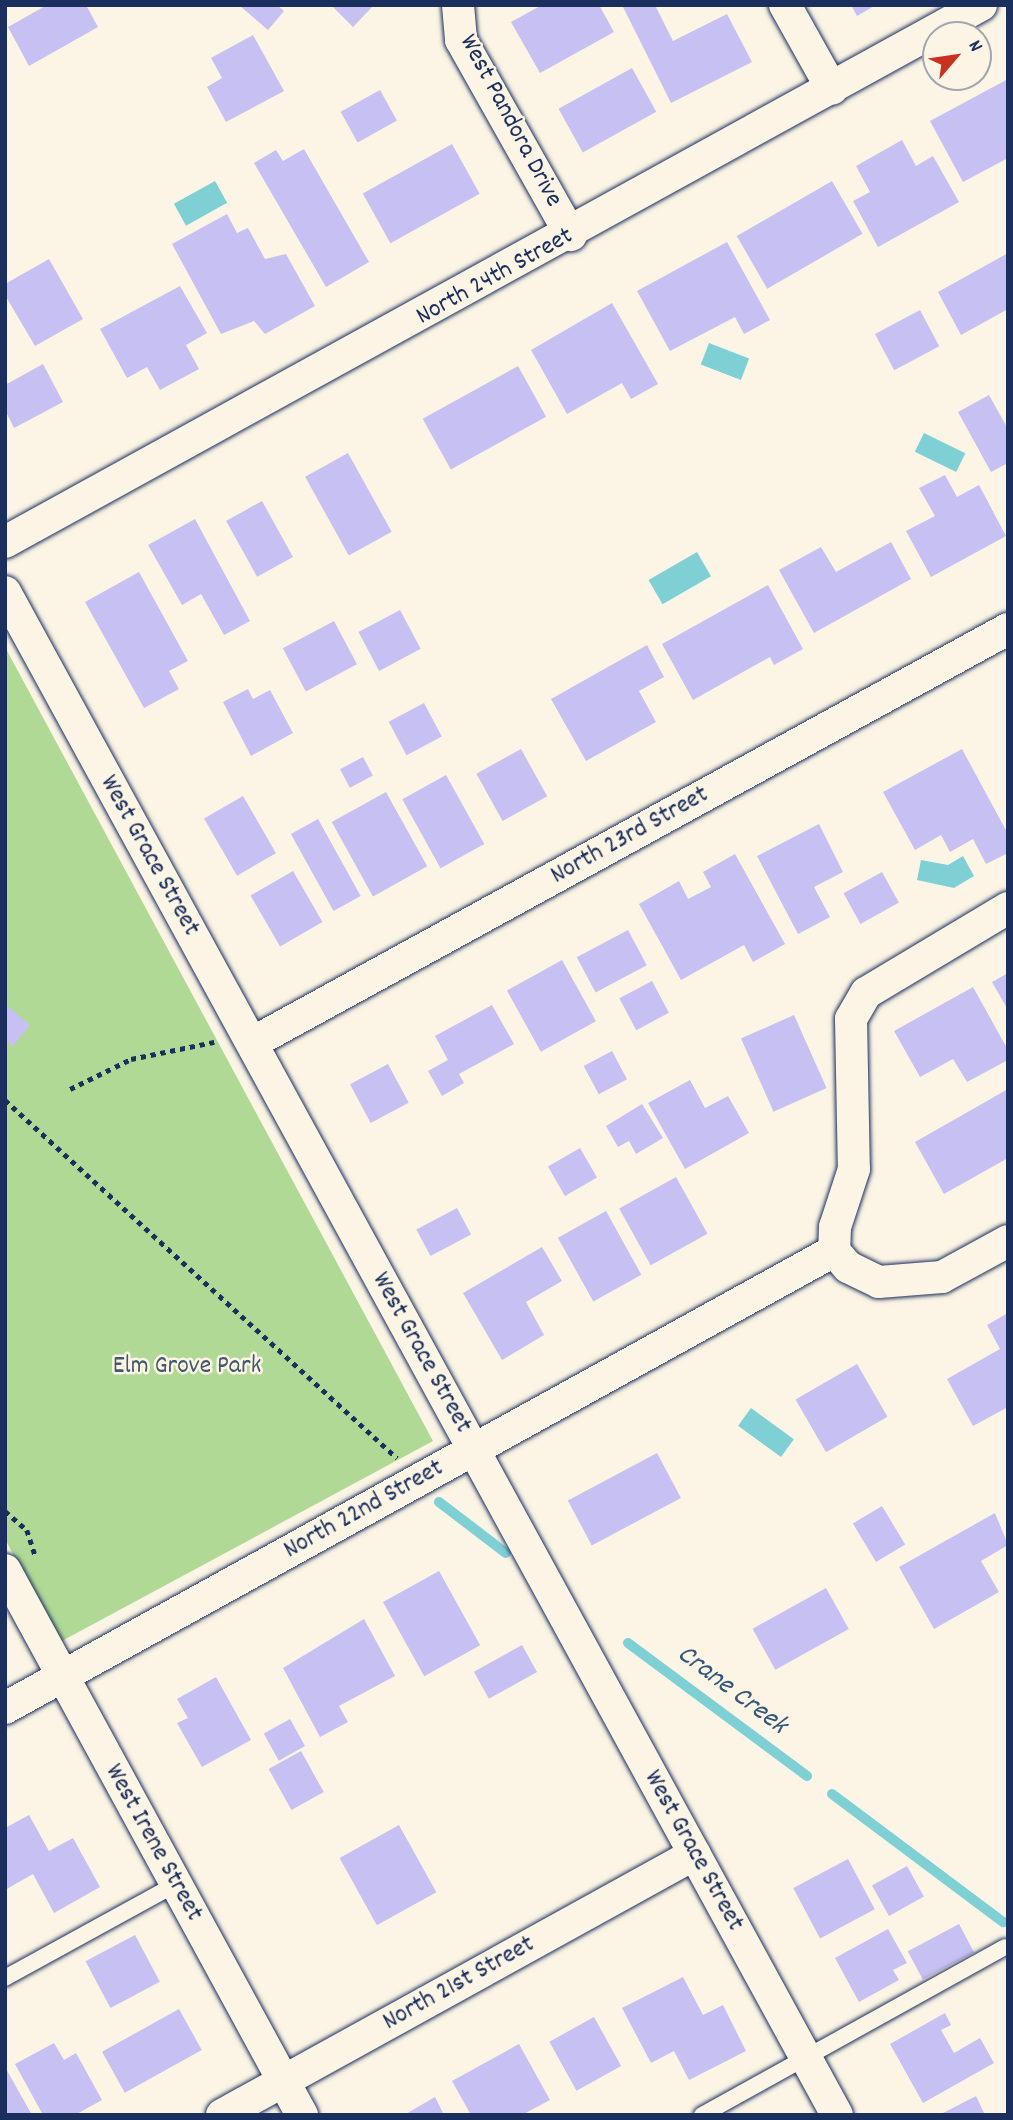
<!DOCTYPE html>
<html>
<head>
<meta charset="utf-8">
<style>
	body { margin:0 }
	#map { position:relative; width:1013px; height:2120px; overflow:hidden; background:#fcf5e5; font-family:Dekko,sans-serif }
	div>[style] { position:absolute }
	.green>* { inset:0; background:#b0d996 }
	.water>* { inset:0; background:#7fd0d5; transform-origin:0 0 }
	.stream>* { height:10px; margin:-5px; padding:0 5px; transform-origin:5px; border-radius:5px; background:#7fd0d5 }
	.building>* { inset:0; background:#c7c0f2; transform-origin:0 0 }
	.path>* { height:4.5px; margin-top:-2.25px; transform-origin:0; background:repeating-linear-gradient(90deg,#1b2f5e 0 5px,transparent 0 10px) }
	.roads { filter:drop-shadow(0 0 2px #1b2f5e) drop-shadow(0 0 2px #1b2f5e) }
	.service>* { height:16px; margin:-8px; padding:0 8px; transform-origin:8px; border-radius:8px; background:#fcf5e5 }
	.minor>* { height:32px; margin:-16px; padding:0 16px; transform-origin:16px; border-radius:16px; background:#fcf5e5 }
	span { translate:-50% -50%; white-space:nowrap; text-align:center; line-height:1.15; -webkit-text-stroke:5px #fcf5e5; paint-order:stroke }
	.street-label { font-size:26px; color:#1b2f5e }
	.park-label { font-size:26px; color:#405a6c }
	.water-label { font-size:28px; color:#34577c; font-style:italic }
	.frame { position:absolute; inset:0; border:7px solid #1b2f5e; pointer-events:none }
	.north { position:absolute; left:922px; top:21px; width:70px; height:70px; box-sizing:border-box; background:#fcf5e5; border:2px solid #a2a6af; border-radius:50%; rotate:61deg; font-size:19px; font-weight:700; line-height:28px; text-align:center; color:#1b2f5e }
	.north::after { content:''; display:block; margin:auto; width:24px; height:32px; background:#c8321e; clip-path:polygon(50% 0,100% 100%,50% 72%,0 100%) }
</style>
</head>
<body>
<div id="map">
	<div class="green">
		<i style="clip-path:polygon(5px 647px,433px 1441px,60px 1642px,5px 1539px)"></i>
	</div>
	<div class="water">
		<i style="left:215px;top:181px;width:25px;height:47px;rotate:61deg"></i>
		<i style="left:709px;top:343px;width:43px;height:23px;rotate:21deg"></i>
		<i style="left:924px;top:433px;width:46px;height:21px;rotate:26deg"></i>
		<i style="left:697px;top:552px;width:28px;height:56px;rotate:60deg"></i>
		<i style="clip-path:polygon(963px 856px,974px 876px,954px 888px,917px 880px,921px 860px,948px 865px)"></i>
		<i style="left:751px;top:1408px;width:53px;height:22px;rotate:36deg"></i>
	</div>
	<div class="stream">
		<i style="left:439px;top:1502px;width:84px;rotate:37.3deg"></i>
		<i style="left:628px;top:1643px;width:223px;rotate:36.6deg"></i>
		<i style="left:832px;top:1794px;width:214px;rotate:36.8deg"></i>
	</div>
	<div class="building">
		<i style="clip-path:polygon(47px 5px,86px 5px,98px 27px,29px 66px,8px 27px)"></i>
		<i style="clip-path:polygon(239px 5px,277px 5px,284px 11px,268px 30px)"></i>
		<i style="clip-path:polygon(331px 5px,374px 5px,353px 27px)"></i>
		<i style="clip-path:polygon(542px 5px,599px 5px,614px 32px,540px 73px,511px 22px)"></i>
		<i style="clip-path:polygon(622px 5px,655px 5px,673px 41px,727px 14px,752px 62px,671px 103px)"></i>
		<i style="clip-path:polygon(851px 5px,876px 5px,857px 16px)"></i>
		<i style="clip-path:polygon(253px 35px,284px 91px,226px 122px,207px 87px,222px 78px,211px 58px)"></i>
		<i style="left:632px;top:68px;width:50px;height:84px;rotate:61deg"></i>
		<i style="clip-path:polygon(1008px 79px,1008px 158px,963px 182px,930px 121px)"></i>
		<i style="left:380px;top:90px;width:35px;height:45px;rotate:61deg"></i>
		<i style="clip-path:polygon(902px 140px,916px 166px,933px 156px,959px 202px,878px 247px,853px 201px,870px 192px,856px 166px)"></i>
		<i style="left:452px;top:144px;width:57px;height:102px;rotate:61deg"></i>
		<i style="clip-path:polygon(304px 149px,369px 262px,326px 287px,254px 163px,276px 150px,283px 161px)"></i>
		<i style="left:832px;top:181px;width:61px;height:110px;rotate:60deg"></i>
		<i style="clip-path:polygon(227px 214px,237px 233px,248px 228px,265px 259px,286px 254px,315px 306px,265px 334px,254px 321px,221px 334px,172px 244px)"></i>
		<i style="clip-path:polygon(727px 242px,770px 320px,744px 334px,735px 317px,670px 351px,637px 291px)"></i>
		<i style="clip-path:polygon(1008px 253px,1008px 309px,961px 335px,938px 292px)"></i>
		<i style="clip-path:polygon(49px 259px,83px 319px,35px 346px,5px 295px,5px 284px)"></i>
		<i style="clip-path:polygon(180px 286px,207px 333px,186px 345px,199px 369px,160px 390px,147px 367px,127px 378px,100px 329px)"></i>
		<i style="clip-path:polygon(612px 303px,658px 384px,631px 399px,622px 383px,567px 414px,531px 350px)"></i>
		<i style="left:920px;top:310px;width:41px;height:51px;rotate:62deg"></i>
		<i style="clip-path:polygon(43px 364px,63px 402px,14px 428px,5px 410px,5px 385px)"></i>
		<i style="left:518px;top:366px;width:58px;height:109px;rotate:61deg"></i>
		<i style="clip-path:polygon(989px 395px,1008px 429px,1008px 463px,991px 472px,958px 412px)"></i>
		<i style="left:348px;top:453px;width:90px;height:49px;rotate:61deg"></i>
		<i style="clip-path:polygon(945px 475px,957px 497px,979px 485px,1006px 536px,931px 577px,906px 531px,935px 516px,919px 488px)"></i>
		<i style="left:262px;top:501px;width:64px;height:41px;rotate:61deg"></i>
		<i style="clip-path:polygon(195px 519px,250px 621px,224px 635px,201px 594px,182px 605px,148px 545px)"></i>
		<i style="clip-path:polygon(891px 542px,911px 579px,814px 633px,779px 570px,821px 547px,836px 572px)"></i>
		<i style="clip-path:polygon(139px 572px,188px 661px,169px 671px,179px 689px,144px 708px,85px 602px)"></i>
		<i style="clip-path:polygon(768px 585px,803px 649px,774px 665px,770px 657px,693px 700px,662px 644px)"></i>
		<i style="left:400px;top:610px;width:44px;height:47px;rotate:62deg"></i>
		<i style="left:334px;top:621px;width:49px;height:58px;rotate:62deg"></i>
		<i style="clip-path:polygon(647px 645px,664px 677px,639px 691px,656px 722px,586px 761px,551px 699px)"></i>
		<i style="clip-path:polygon(248px 689px,253px 699px,270px 690px,293px 733px,251px 756px,223px 702px)"></i>
		<i style="left:424px;top:703px;width:38px;height:40px;rotate:62deg"></i>
		<i style="left:521px;top:749px;width:54px;height:51px;rotate:61deg"></i>
		<i style="clip-path:polygon(962px 749px,1008px 834px,1008px 853px,986px 864px,973px 839px,950px 852px,941px 835px,915px 850px,883px 792px)"></i>
		<i style="left:363px;top:757px;width:21px;height:26px;rotate:62deg"></i>
		<i style="left:446px;top:775px;width:79px;height:50px;rotate:61deg"></i>
		<i style="left:386px;top:792px;width:85px;height:62px;rotate:61deg"></i>
		<i style="left:243px;top:796px;width:66px;height:45px;rotate:60deg"></i>
		<i style="left:318px;top:819px;width:88px;height:31px;rotate:61deg"></i>
		<i style="clip-path:polygon(819px 824px,843px 872px,814px 887px,830px 917px,798px 934px,757px 856px)"></i>
		<i style="clip-path:polygon(735px 854px,785px 944px,753px 962px,744px 945px,681px 980px,639px 904px,679px 881px,688px 899px,711px 887px,703px 872px)"></i>
		<i style="left:293px;top:871px;width:59px;height:49px;rotate:60deg"></i>
		<i style="left:882px;top:872px;width:35px;height:44px;rotate:61deg"></i>
		<i style="left:628px;top:930px;width:40px;height:58px;rotate:62deg"></i>
		<i style="left:562px;top:960px;width:70px;height:63px;rotate:61deg"></i>
		<i style="clip-path:polygon(1008px 973px,1008px 1010px,992px 982px)"></i>
		<i style="left:652px;top:981px;width:36px;height:37px;rotate:62deg"></i>
		<i style="clip-path:polygon(973px 987px,1008px 1050px,1008px 1060px,967px 1082px,953px 1059px,920px 1077px,894px 1031px)"></i>
		<i style="clip-path:polygon(5px 1004px,30px 1025px,13px 1046px,5px 1040px)"></i>
		<i style="clip-path:polygon(492px 1005px,514px 1044px,459px 1074px,464px 1083px,442px 1096px,428px 1071px,448px 1060px,435px 1036px)"></i>
		<i style="left:794px;top:1015px;width:80px;height:58px;rotate:66deg"></i>
		<i style="left:612px;top:1051px;width:32px;height:32px;rotate:62deg"></i>
		<i style="left:388px;top:1064px;width:44px;height:43px;rotate:62deg"></i>
		<i style="clip-path:polygon(690px 1080px,705px 1108px,728px 1096px,749px 1133px,685px 1169px,648px 1103px)"></i>
		<i style="clip-path:polygon(1008px 1089px,1008px 1158px,944px 1194px,915px 1142px)"></i>
		<i style="clip-path:polygon(642px 1104px,663px 1138px,636px 1154px,629px 1141px,618px 1147px,606px 1126px)"></i>
		<i style="left:580px;top:1148px;width:34px;height:37px;rotate:60deg"></i>
		<i style="left:676px;top:1177px;width:65px;height:65px;rotate:61deg"></i>
		<i style="left:457px;top:1208px;width:30px;height:46px;rotate:62deg"></i>
		<i style="left:606px;top:1211px;width:73px;height:55px;rotate:61deg"></i>
		<i style="clip-path:polygon(542px 1247px,562px 1281px,526px 1302px,544px 1335px,502px 1360px,463px 1293px)"></i>
		<i style="clip-path:polygon(1008px 1313px,1008px 1407px,973px 1426px,947px 1379px,1000px 1349px,987px 1325px)"></i>
		<i style="left:857px;top:1364px;width:61px;height:71px;rotate:60deg"></i>
		<i style="left:657px;top:1453px;width:51px;height:101px;rotate:62deg"></i>
		<i style="left:882px;top:1506px;width:45px;height:34px;rotate:59deg"></i>
		<i style="clip-path:polygon(995px 1513px,1008px 1545px,981px 1561px,999px 1592px,934px 1629px,899px 1567px)"></i>
		<i style="left:439px;top:1571px;width:85px;height:64px;rotate:61deg"></i>
		<i style="left:826px;top:1588px;width:47px;height:84px;rotate:61deg"></i>
		<i style="clip-path:polygon(364px 1619px,395px 1676px,339px 1706px,348px 1722px,320px 1737px,283px 1668px)"></i>
		<i style="left:522px;top:1645px;width:31px;height:55px;rotate:61deg"></i>
		<i style="clip-path:polygon(216px 1677px,251px 1740px,202px 1767px,177px 1723px,188px 1718px,177px 1699px)"></i>
		<i style="left:290px;top:1719px;width:31px;height:30px;rotate:61deg"></i>
		<i style="left:301px;top:1751px;width:47px;height:37px;rotate:61deg"></i>
		<i style="clip-path:polygon(29px 1815px,49px 1851px,73px 1838px,100px 1887px,54px 1913px,33px 1874px,5px 1890px,5px 1828px)"></i>
		<i style="left:399px;top:1825px;width:77px;height:68px;rotate:61deg"></i>
		<i style="left:848px;top:1859px;width:57px;height:62px;rotate:62deg"></i>
		<i style="left:907px;top:1866px;width:35px;height:40px;rotate:61deg"></i>
		<i style="left:959px;top:1924px;width:32px;height:58px;rotate:62deg"></i>
		<i style="clip-path:polygon(888px 1929px,907px 1963px,893px 1970px,899px 1980px,859px 2002px,835px 1958px)"></i>
		<i style="left:135px;top:1935px;width:53px;height:56px;rotate:62deg"></i>
		<i style="clip-path:polygon(683px 1977px,703px 2015px,723px 2005px,746px 2051px,689px 2080px,674px 2051px,651px 2063px,622px 2008px)"></i>
		<i style="left:179px;top:2009px;width:47px;height:88px;rotate:61deg"></i>
		<i style="clip-path:polygon(945px 2013px,951px 2025px,941px 2030px,954px 2053px,980px 2038px,994px 2063px,923px 2103px,890px 2044px)"></i>
		<i style="left:594px;top:2017px;width:56px;height:51px;rotate:61deg"></i>
		<i style="clip-path:polygon(54px 2043px,64px 2060px,76px 2053px,102px 2100px,75px 2115px,43px 2115px,15px 2064px)"></i>
		<i style="clip-path:polygon(519px 2044px,550px 2100px,522px 2115px,471px 2115px,452px 2081px)"></i>
		<i style="clip-path:polygon(5px 2067px,32px 2115px,5px 2115px)"></i>
		<i style="clip-path:polygon(976px 2096px,985px 2115px,939px 2115px)"></i>
		<i style="clip-path:polygon(435px 2097px,444px 2115px,404px 2115px)"></i>
	</div>
	<div class="path">
		<i style="left:70px;top:1089px;width:68px;rotate:-26.2deg"></i>
		<i style="left:131px;top:1059px;width:85px;rotate:-11.6deg"></i>
		<i style="left:5px;top:1100px;width:531px;rotate:42.4deg"></i>
		<i style="left:5px;top:1511px;width:29px;rotate:41deg"></i>
		<i style="left:27px;top:1530px;width:26px;rotate:72deg"></i>
	</div>
	<div class="roads">
		<div class="service">
			<i style="left:5px;top:1978px;width:195px;rotate:-28.8deg"></i>
			<i style="left:702px;top:2115px;width:346px;rotate:-29deg"></i>
		</div>
		<div class="minor">
			<i style="left:458px;top:5px;width:35px;rotate:85deg"></i>
			<i style="left:461px;top:40px;width:224px;rotate:60.6deg"></i>
			<i style="left:785px;top:5px;width:96px;rotate:60.8deg"></i>
			<i style="left:5px;top:542px;width:1114px;rotate:-28.82deg"></i>
			<i style="left:5px;top:592px;width:1735px;rotate:61.35deg"></i>
			<i style="left:1008px;top:908px;width:165px;rotate:149.1deg"></i>
			<i style="left:866px;top:993px;width:30px;rotate:120deg"></i>
			<i style="left:851px;top:1019px;width:150px;rotate:88.9deg"></i>
			<i style="left:854px;top:1169px;width:61px;rotate:108.1deg"></i>
			<i style="left:835px;top:1227px;width:24px;rotate:92deg"></i>
			<i style="left:834px;top:1251px;width:21px;rotate:49deg"></i>
			<i style="left:848px;top:1267px;width:34px;rotate:26deg"></i>
			<i style="left:879px;top:1282px;width:63px;rotate:-4.5deg"></i>
			<i style="left:942px;top:1277px;width:75px;rotate:-28.6deg"></i>
			<i style="left:252px;top:1043px;width:862px;rotate:-28.71deg"></i>
			<i style="left:5px;top:1570px;width:621px;rotate:61.41deg"></i>
			<i style="left:5px;top:1708px;width:947px;rotate:-28.87deg"></i>
			<i style="left:222px;top:2115px;width:540px;rotate:-28.89deg"></i>
		</div>
	</div>
	<div class="street-label">
		<span style="left:510px;top:121px;rotate:62deg">West Pandora Drive</span>
		<span style="left:495px;top:277px;rotate:-29deg">North 24th Street</span>
		<span style="left:630px;top:836px;rotate:-29deg">North 23rd Street</span>
		<span style="left:149px;top:856px;rotate:61deg">West Grace Street</span>
		<span style="left:421px;top:1353px;rotate:61deg">West Grace Street</span>
		<span style="left:364px;top:1510px;rotate:-29deg">North 22nd Street</span>
		<span style="left:153px;top:1843px;rotate:61deg">West Irene Street</span>
		<span style="left:693px;top:1851px;rotate:61deg">West Grace Street</span>
		<span style="left:459px;top:1984px;rotate:-29deg">North 21st Street</span>
	</div>
	<div class="park-label">
		<span style="left:187px;top:1367px">Elm Grove Park</span>
	</div>
	<div class="water-label">
		<span style="left:731px;top:1691px;rotate:37deg">Crane Creek</span>
	</div>
	<div class="frame"></div>
	<div class="north">N</div>
</div>
</body>
</html>
